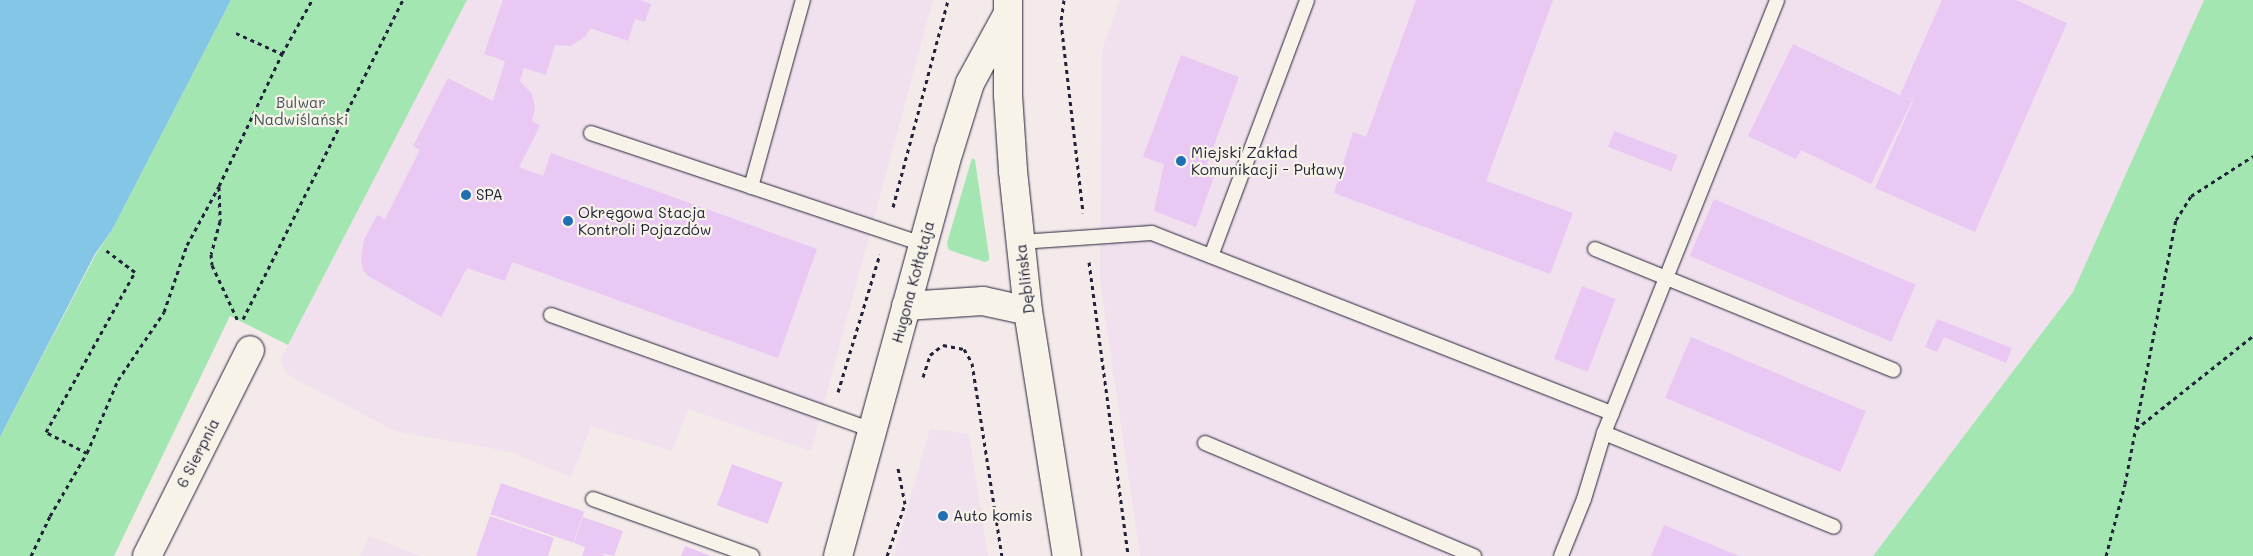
<!DOCTYPE html>
<html>
<head>
<meta charset="utf-8">
<style>
	body { margin:0 }
	#map { position:relative; width:2253px; height:556px; overflow:hidden; background:#f4eaea; font-family:Mali,sans-serif }
	div>[style] { position:absolute }
	.built>* { inset:0; background:#f1e0ed }
	.green>* { inset:0; background:#a3e6b1 }
	.water>* { inset:0; background:#84c6e5 }
	.building>* { inset:0; background:#eac8f4; transform-origin:0 0 }
	.path>* { height:3px; margin-top:-1.5px; transform-origin:0; background:repeating-linear-gradient(90deg,#22223b 0 4px,transparent 0 8px) }
	.roads { filter:drop-shadow(0 0 1px #22223b) drop-shadow(0 0 1px #22223b) }
	.lane>* { height:14px; margin:-7px; padding:0 7px; transform-origin:7px; border-radius:7px; background:#f7f3e8 }
	.street>* { height:28px; margin:-14px; padding:0 14px; transform-origin:14px; border-radius:14px; background:#f7f3e8 }
	.secondary>* { height:28px; margin:-14px; padding:0 14px; transform-origin:14px; border-radius:14px; background:#f7f3e8 }
	.dots>* { width:14px; height:14px; translate:-50% -50%; box-sizing:border-box; border:2px solid #f7f3e8; border-radius:50% }
	span { translate:-50% -50%; white-space:nowrap; text-align:center; line-height:1.15; -webkit-text-stroke:4.5px #f7f3e8; paint-order:stroke }
	.park-label { font-size:15px; color:#425358 }
	.poi-label { font-size:15px; color:#22223b }
	.left { translate:0 -50%; text-align:left }
	.street-label { font-size:15px; color:#22223b }
</style>
</head>
<body>
<div id="map">
	<div class="built">
		<i style="clip-path:polygon(467px 0,933px 0,811px 451px,688px 409px,672px 451px,591px 426px,571px 477px,511px 452px,395px 431px,288px 375px,280px 361px)"></i>
		<i style="clip-path:polygon(1120px 0,2204px 0,2073px 292px,1873px 556px,1140px 556px,1100px 281px,1102px 50px)"></i>
		<i style="clip-path:polygon(930px 429px,969px 434px,988px 556px,894px 556px)"></i>
		<i style="clip-path:polygon(369px 536px,421px 556px,360px 556px)"></i>
	</div>
	<div class="green">
		<i style="clip-path:polygon(231px 0,467px 0,288px 345px,230px 316px,114px 556px,0 556px,0 437px,96px 254px,112px 230px)"></i>
		<i style="clip-path:polygon(2204px 0,2253px 0,2253px 556px,1873px 556px,2073px 292px)"></i>
		<i style="clip-path:polygon(972px 158px,975px 160px,989px 256px,989px 260px,985px 262px,949px 250px,947px 243px)"></i>
	</div>
	<div class="water">
		<i style="clip-path:polygon(0 0,231px 0,112px 230px,95px 254px,0 437px)"></i>
	</div>
	<div class="building">
		<i style="clip-path:polygon(503px 0,641px 0,651px 4px,645px 22px,635px 19px,628px 41px,590px 28px,586px 36px,570px 46px,555px 45px,546px 75px,524px 68px,520px 81px,532px 94px,535px 107px,532px 121px,540px 126px,519px 167px,543px 176px,551px 153px,817px 249px,778px 358px,512px 262px,505px 281px,467px 268px,441px 317px,368px 276px,363px 270px,361px 259px,364px 240px,377px 215px,385px 219px,420px 150px,413px 146px,448px 78px,493px 101px,505px 61px,484px 54px)"></i>
		<i style="clip-path:polygon(1416px 0,1553px 0,1486px 181px,1573px 213px,1550px 274px,1334px 193px,1353px 132px,1366px 137px)"></i>
		<i style="clip-path:polygon(1942px 0,2016px 0,2067px 23px,1975px 232px,1875px 188px,1913px 101px,1900px 95px)"></i>
		<i style="clip-path:polygon(1793px 44px,1912px 101px,1871px 184px,1801px 150px,1796px 159px,1748px 136px)"></i>
		<i style="clip-path:polygon(1181px 55px,1239px 77px,1206px 167px,1216px 171px,1196px 227px,1154px 211px,1164px 164px,1143px 157px)"></i>
		<i style="left:1614px;top:131px;width:68px;height:17px;rotate:21deg"></i>
		<i style="left:1714px;top:199px;width:219px;height:62px;rotate:23deg"></i>
		<i style="left:1582px;top:286px;width:36px;height:78px;rotate:21deg"></i>
		<i style="clip-path:polygon(1937px 319px,2012px 348px,2006px 363px,1944px 337px,1937px 352px,1925px 347px)"></i>
		<i style="left:1691px;top:337px;width:190px;height:66px;rotate:23deg"></i>
		<i style="left:732px;top:464px;width:54px;height:44px;rotate:20deg"></i>
		<i style="left:501px;top:483px;width:88px;height:33px;rotate:19deg"></i>
		<i style="clip-path:polygon(490px 516px,554px 538px,548px 556px,476px 556px)"></i>
		<i style="clip-path:polygon(583px 517px,623px 531px,614px 556px,600px 553px,606px 556px,582px 556px,585px 547px,574px 543px)"></i>
		<i style="clip-path:polygon(1664px 525px,1739px 556px,1651px 556px)"></i>
		<i style="clip-path:polygon(685px 546px,711px 556px,681px 556px)"></i>
	</div>
	<div class="path">
		<i style="left:1064px;top:0;width:22px;rotate:98deg"></i>
		<i style="left:1061px;top:22px;width:192px;rotate:83.4deg"></i>
		<i style="left:236px;top:33px;width:51px;rotate:24.5deg"></i>
		<i style="left:219px;top:187px;width:34px;rotate:88deg"></i>
		<i style="left:220px;top:221px;width:34px;rotate:105deg"></i>
		<i style="left:211px;top:254px;width:11px;rotate:85deg"></i>
		<i style="left:212px;top:265px;width:62px;rotate:65.1deg"></i>
		<i style="left:893px;top:207px;width:214px;rotate:-75.1deg"></i>
		<i style="left:1089px;top:262px;width:297px;rotate:82.4deg"></i>
		<i style="left:243px;top:319px;width:357px;rotate:-63.4deg"></i>
		<i style="left:923px;top:377px;width:23px;rotate:-72deg"></i>
		<i style="left:930px;top:355px;width:16px;rotate:-38deg"></i>
		<i style="left:943px;top:345px;width:21px;rotate:11deg"></i>
		<i style="left:964px;top:349px;width:16px;rotate:60deg"></i>
		<i style="left:972px;top:363px;width:195px;rotate:81.2deg"></i>
		<i style="left:838px;top:392px;width:144px;rotate:-73.1deg"></i>
		<i style="left:2136px;top:429px;width:149px;rotate:-38.5deg"></i>
		<i style="left:87px;top:453px;width:46px;rotate:-152.9deg"></i>
		<i style="left:46px;top:432px;width:183px;rotate:-60.9deg"></i>
		<i style="left:135px;top:272px;width:36px;rotate:-143deg"></i>
		<i style="left:31px;top:556px;width:44px;rotate:-64.6deg"></i>
		<i style="left:50px;top:516px;width:73px;rotate:-59.6deg"></i>
		<i style="left:87px;top:453px;width:79px;rotate:-67deg"></i>
		<i style="left:118px;top:380px;width:82px;rotate:-55.9deg"></i>
		<i style="left:164px;top:312px;width:71px;rotate:-71.1deg"></i>
		<i style="left:187px;top:245px;width:67px;rotate:-61.5deg"></i>
		<i style="left:219px;top:186px;width:146px;rotate:-64.5deg"></i>
		<i style="left:282px;top:54px;width:62px;rotate:-60.9deg"></i>
		<i style="left:887px;top:556px;width:55px;rotate:-70.9deg"></i>
		<i style="left:905px;top:504px;width:38px;rotate:-101deg"></i>
		<i style="left:2106px;top:556px;width:74px;rotate:-75.2deg"></i>
		<i style="left:2125px;top:484px;width:269px;rotate:-79.1deg"></i>
		<i style="left:2176px;top:220px;width:28px;rotate:-58deg"></i>
		<i style="left:2191px;top:196px;width:74px;rotate:-32.8deg"></i>
	</div>
	<div class="roads">
		<div class="lane">
			<i style="left:591px;top:133px;width:350px;rotate:18.5deg"></i>
			<i style="left:751px;top:187px;width:194px;rotate:-74.5deg"></i>
			<i style="left:1020px;top:242px;width:132px;rotate:-3.9deg"></i>
			<i style="left:1152px;top:233px;width:494px;rotate:21.4deg"></i>
			<i style="left:1595px;top:249px;width:322px;rotate:22.1deg"></i>
			<i style="left:1211px;top:256px;width:273px;rotate:-69.4deg"></i>
			<i style="left:551px;top:315px;width:341px;rotate:19.7deg"></i>
			<i style="left:1604px;top:433px;width:248px;rotate:22.2deg"></i>
			<i style="left:1205px;top:443px;width:292px;rotate:22.8deg"></i>
			<i style="left:593px;top:499px;width:169px;rotate:19.7deg"></i>
			<i style="left:1561px;top:556px;width:61px;rotate:-68deg"></i>
			<i style="left:1584px;top:499px;width:69px;rotate:-73.1deg"></i>
			<i style="left:1604px;top:433px;width:466px;rotate:-68.2deg"></i>
		</div>
		<div class="street">
			<i style="left:906px;top:306px;width:77px;rotate:-3.7deg"></i>
			<i style="left:983px;top:301px;width:46px;rotate:12.5deg"></i>
			<i style="left:147px;top:556px;width:230px;rotate:-63.4deg"></i>
			<i style="left:838px;top:556px;width:420px;rotate:-74.7deg"></i>
			<i style="left:949px;top:151px;width:71px;rotate:-72.8deg"></i>
			<i style="left:970px;top:83px;width:77px;rotate:-61.4deg"></i>
		</div>
		<div class="secondary">
			<i style="left:1008px;top:0;width:95px;rotate:90deg"></i>
			<i style="left:1008px;top:95px;width:76px;rotate:86.2deg"></i>
			<i style="left:1013px;top:171px;width:141px;rotate:83.9deg"></i>
			<i style="left:1028px;top:311px;width:248px;rotate:81deg"></i>
		</div>
	</div>
	<div class="dots">
		<i style="left:1181px;top:161px;background:#1f6fb2"></i>
		<i style="left:466px;top:195px;background:#1f6fb2"></i>
		<i style="left:568px;top:221px;background:#1f6fb2"></i>
		<i style="left:943px;top:516px;background:#1f6fb2"></i>
	</div>
	<div class="park-label">
		<span style="left:301px;top:111px">Bulwar<br>Nadwiślański</span>
	</div>
	<div class="poi-label">
		<span class="left" style="left:1191px;top:161px">Miejski Zakład<br>Komunikacji - Puławy</span>
		<span class="left" style="left:476px;top:195px">SPA</span>
		<span class="left" style="left:578px;top:221px">Okręgowa Stacja<br>Kontroli Pojazdów</span>
		<span class="left" style="left:953px;top:516px">Auto komis</span>
	</div>
	<div class="street-label">
		<span style="left:1025px;top:279px;rotate:-97deg">Dęblińska</span>
		<span style="left:913px;top:282px;rotate:-75deg">Hugona Kołłątaja</span>
		<span style="left:198px;top:453px;rotate:-63deg">6 Sierpnia</span>
	</div>
</div>
</body>
</html>
